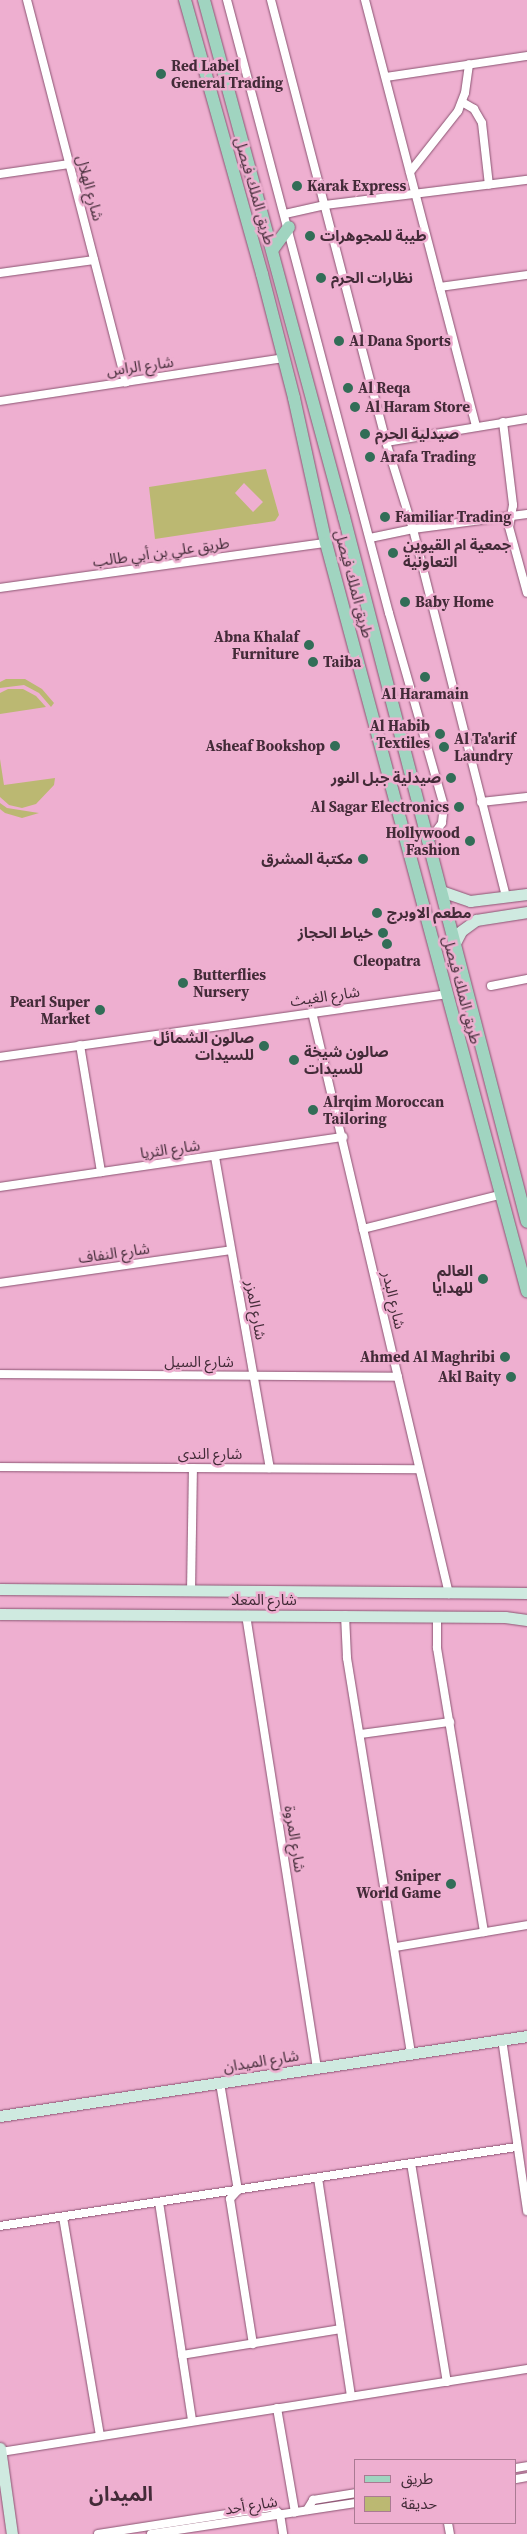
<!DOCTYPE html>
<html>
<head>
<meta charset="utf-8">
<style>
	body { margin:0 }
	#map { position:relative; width:527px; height:2534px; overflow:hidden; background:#eeafd0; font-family:"Source Serif 4","Noto Sans Arabic",serif }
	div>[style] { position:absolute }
	.green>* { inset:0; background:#bbb872 }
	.roads { filter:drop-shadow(0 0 1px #8b5472) drop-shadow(0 0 1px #8b5472) }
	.street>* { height:8px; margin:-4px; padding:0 4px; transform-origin:4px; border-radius:4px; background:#fff }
	.secondary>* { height:11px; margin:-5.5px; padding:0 5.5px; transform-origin:5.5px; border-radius:5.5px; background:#cfeae0 }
	.primary>* { height:12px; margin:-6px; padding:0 6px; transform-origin:6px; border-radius:6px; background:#a0d4c0 }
	.dots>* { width:14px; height:14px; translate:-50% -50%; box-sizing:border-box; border:2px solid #eeafd0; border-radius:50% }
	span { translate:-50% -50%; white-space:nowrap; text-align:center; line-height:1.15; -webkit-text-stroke:5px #eeafd0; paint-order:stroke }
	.poi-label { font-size:15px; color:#432b38; font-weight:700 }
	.left { translate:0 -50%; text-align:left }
	.right { translate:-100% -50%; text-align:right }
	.street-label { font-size:15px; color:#432b38 }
	.district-label { font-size:20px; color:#432b38; font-weight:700 }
	.legend { position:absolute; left:354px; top:2459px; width:162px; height:65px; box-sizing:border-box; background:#eeafd0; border:1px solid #aa7a93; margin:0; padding:6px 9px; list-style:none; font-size:15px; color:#432b38 }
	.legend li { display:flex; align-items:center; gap:10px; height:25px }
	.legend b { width:25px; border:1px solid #aa7a93 }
</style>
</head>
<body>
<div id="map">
	<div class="green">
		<i style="clip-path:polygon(evenodd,266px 469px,279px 515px,275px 521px,155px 539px,149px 487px,266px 469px,244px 483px,263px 502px,253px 512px,235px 493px,244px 483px)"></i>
		<i style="clip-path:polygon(6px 679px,25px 679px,42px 689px,54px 703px,51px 707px,39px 693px,24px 685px,0 688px,0 682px)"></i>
		<i style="clip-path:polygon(8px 689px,23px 689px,36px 696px,46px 707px,0 714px,0 693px)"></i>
		<i style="clip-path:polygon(0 759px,4px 785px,55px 778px,54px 785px,36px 804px,22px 808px,9px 805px,0 797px)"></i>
		<i style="clip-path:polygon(0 803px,7px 808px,39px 813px,22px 818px,5px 813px,0 809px)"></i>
	</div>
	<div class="roads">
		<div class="street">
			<i style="left:27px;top:0;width:395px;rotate:75.5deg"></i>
			<i style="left:227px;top:0;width:634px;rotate:75.2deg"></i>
			<i style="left:389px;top:613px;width:201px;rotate:74.1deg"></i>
			<i style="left:444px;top:806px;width:17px;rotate:97deg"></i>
			<i style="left:442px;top:823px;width:24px;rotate:126deg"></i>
			<i style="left:271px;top:0;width:457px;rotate:75.4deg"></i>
			<i style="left:386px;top:442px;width:91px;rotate:72.8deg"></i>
			<i style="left:413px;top:529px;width:380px;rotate:75.8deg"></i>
			<i style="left:365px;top:0;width:441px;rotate:75.4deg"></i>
			<i style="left:386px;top:77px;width:143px;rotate:-8.5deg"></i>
			<i style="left:462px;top:102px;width:14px;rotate:30deg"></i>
			<i style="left:474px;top:109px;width:16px;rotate:60deg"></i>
			<i style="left:482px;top:123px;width:62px;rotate:83.6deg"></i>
			<i style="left:410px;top:172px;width:78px;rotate:-51.8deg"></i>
			<i style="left:458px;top:111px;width:19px;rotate:-69deg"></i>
			<i style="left:465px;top:93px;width:29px;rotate:-82deg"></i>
			<i style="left:0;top:174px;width:70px;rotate:-8.2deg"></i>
			<i style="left:285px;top:214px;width:41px;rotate:-12.7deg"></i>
			<i style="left:325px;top:205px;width:204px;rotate:-7.1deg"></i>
			<i style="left:0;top:273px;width:95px;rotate:-7.9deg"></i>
			<i style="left:440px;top:287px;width:88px;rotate:-7.9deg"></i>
			<i style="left:0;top:401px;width:286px;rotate:-8.6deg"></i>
			<i style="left:503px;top:422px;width:84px;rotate:83.1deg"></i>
			<i style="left:513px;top:505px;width:22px;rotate:100deg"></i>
			<i style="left:509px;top:527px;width:68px;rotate:74.7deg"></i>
			<i style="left:386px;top:442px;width:143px;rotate:-9.3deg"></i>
			<i style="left:370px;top:538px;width:44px;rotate:-11.8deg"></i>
			<i style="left:413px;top:529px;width:115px;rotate:-7.5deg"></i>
			<i style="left:0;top:588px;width:329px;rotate:-7.9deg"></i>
			<i style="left:481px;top:802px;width:46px;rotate:-6.2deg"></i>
			<i style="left:491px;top:986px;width:37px;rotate:-11deg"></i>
			<i style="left:312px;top:1012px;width:598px;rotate:76.75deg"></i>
			<i style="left:80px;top:1045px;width:129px;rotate:80.6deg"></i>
			<i style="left:0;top:1057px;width:450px;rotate:-8deg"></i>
			<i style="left:215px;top:1157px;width:316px;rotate:80deg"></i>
			<i style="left:0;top:1187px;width:347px;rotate:-8.3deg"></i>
			<i style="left:363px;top:1229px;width:140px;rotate:-14deg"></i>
			<i style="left:0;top:1283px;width:233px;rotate:-8.1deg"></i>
			<i style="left:0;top:1374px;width:398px;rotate:0.4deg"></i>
			<i style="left:0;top:1467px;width:419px;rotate:0.3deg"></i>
			<i style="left:191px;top:1592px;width:124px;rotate:-89.1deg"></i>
			<i style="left:246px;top:1615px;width:459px;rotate:81.1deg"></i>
			<i style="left:345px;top:1615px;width:43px;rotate:87.3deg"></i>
			<i style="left:347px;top:1658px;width:400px;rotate:80.8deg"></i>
			<i style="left:437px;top:1616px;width:32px;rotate:90deg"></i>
			<i style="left:437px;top:1648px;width:288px;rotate:80.6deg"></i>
			<i style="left:361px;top:1734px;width:90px;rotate:-7.7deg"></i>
			<i style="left:396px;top:1947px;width:133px;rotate:-9.5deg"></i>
			<i style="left:502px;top:2039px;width:174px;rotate:81.7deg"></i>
			<i style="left:220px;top:2083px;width:109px;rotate:80.5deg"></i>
			<i style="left:238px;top:2190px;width:12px;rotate:132deg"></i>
			<i style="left:230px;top:2199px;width:147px;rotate:81deg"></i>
			<i style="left:411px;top:2163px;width:222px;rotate:80.7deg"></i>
			<i style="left:318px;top:2178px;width:221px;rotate:81.4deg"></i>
			<i style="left:159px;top:2202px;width:221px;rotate:81.4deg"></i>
			<i style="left:63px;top:2217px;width:222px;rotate:80.4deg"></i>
			<i style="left:0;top:2226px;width:522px;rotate:-8.7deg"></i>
			<i style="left:182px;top:2355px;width:160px;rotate:-9.3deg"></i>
			<i style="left:277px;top:2408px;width:106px;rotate:80.2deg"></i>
			<i style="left:1px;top:2452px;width:533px;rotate:-8.97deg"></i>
			<i style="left:516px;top:2468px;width:11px;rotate:-10deg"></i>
			<i style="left:516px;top:2479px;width:11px;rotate:-10deg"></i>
			<i style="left:307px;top:2510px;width:12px;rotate:-59deg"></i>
			<i style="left:313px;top:2500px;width:44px;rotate:-9.2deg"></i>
			<i style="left:448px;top:2523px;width:11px;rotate:80deg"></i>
			<i style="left:98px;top:2534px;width:176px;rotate:-8.8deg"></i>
			<i style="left:272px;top:2507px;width:11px;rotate:41deg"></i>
			<i style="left:280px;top:2514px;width:20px;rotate:81deg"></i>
			<i style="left:151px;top:2534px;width:207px;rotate:-8.6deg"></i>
		</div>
		<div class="secondary">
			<i style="left:441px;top:891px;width:31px;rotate:19deg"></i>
			<i style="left:470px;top:901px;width:57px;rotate:-7deg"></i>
			<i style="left:455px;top:943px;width:13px;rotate:-63deg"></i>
			<i style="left:461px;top:931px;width:19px;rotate:-36deg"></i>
			<i style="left:476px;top:920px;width:52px;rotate:-8.9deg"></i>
			<i style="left:0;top:1589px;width:527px;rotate:0.43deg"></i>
			<i style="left:0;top:1614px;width:505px;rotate:0.34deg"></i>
			<i style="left:505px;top:1617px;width:22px;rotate:8deg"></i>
			<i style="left:0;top:2116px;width:533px;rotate:-8.63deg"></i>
			<i style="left:0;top:2448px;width:87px;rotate:82.1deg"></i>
		</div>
		<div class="primary">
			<i style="left:185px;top:0;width:285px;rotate:74.3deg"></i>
			<i style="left:262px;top:274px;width:128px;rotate:75.5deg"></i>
			<i style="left:294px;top:398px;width:148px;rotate:77.6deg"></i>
			<i style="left:326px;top:543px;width:775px;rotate:74.96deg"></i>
			<i style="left:204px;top:0;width:536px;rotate:74.85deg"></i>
			<i style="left:344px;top:517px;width:728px;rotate:75.45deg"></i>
			<i style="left:273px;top:249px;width:27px;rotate:-54deg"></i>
		</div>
	</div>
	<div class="dots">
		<i style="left:161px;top:74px;background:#326d57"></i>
		<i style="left:297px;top:186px;background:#326d57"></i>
		<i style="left:310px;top:236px;background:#326d57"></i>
		<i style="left:321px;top:278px;background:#326d57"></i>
		<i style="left:339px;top:341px;background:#326d57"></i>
		<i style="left:348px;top:388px;background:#326d57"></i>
		<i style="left:355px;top:407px;background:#326d57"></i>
		<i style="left:365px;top:434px;background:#326d57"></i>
		<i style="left:370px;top:457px;background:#326d57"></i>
		<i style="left:385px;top:517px;background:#326d57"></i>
		<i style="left:393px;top:553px;background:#326d57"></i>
		<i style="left:405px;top:602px;background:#326d57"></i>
		<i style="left:309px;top:645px;background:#326d57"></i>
		<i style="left:313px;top:662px;background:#326d57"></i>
		<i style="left:425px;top:677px;background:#326d57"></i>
		<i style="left:440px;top:734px;background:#326d57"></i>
		<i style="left:335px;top:746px;background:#326d57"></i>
		<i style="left:444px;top:747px;background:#326d57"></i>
		<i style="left:451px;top:778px;background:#326d57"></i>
		<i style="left:459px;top:807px;background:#326d57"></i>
		<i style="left:470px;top:841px;background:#326d57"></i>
		<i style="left:363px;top:859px;background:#326d57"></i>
		<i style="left:377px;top:913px;background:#326d57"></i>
		<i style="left:383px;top:933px;background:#326d57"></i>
		<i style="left:387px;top:944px;background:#326d57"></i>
		<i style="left:183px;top:983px;background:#326d57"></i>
		<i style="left:100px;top:1010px;background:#326d57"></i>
		<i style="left:264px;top:1046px;background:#326d57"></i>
		<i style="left:294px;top:1060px;background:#326d57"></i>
		<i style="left:313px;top:1110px;background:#326d57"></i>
		<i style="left:483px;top:1279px;background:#326d57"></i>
		<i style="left:505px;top:1357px;background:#326d57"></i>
		<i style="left:511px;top:1377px;background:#326d57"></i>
		<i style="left:451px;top:1884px;background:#326d57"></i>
	</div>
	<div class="poi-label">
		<span class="left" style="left:171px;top:74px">Red Label<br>General Trading</span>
		<span class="left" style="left:307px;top:186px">Karak Express</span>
		<span class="left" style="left:320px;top:236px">طيبة للمجوهرات</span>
		<span class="left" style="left:331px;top:278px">نظارات الحرم</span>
		<span class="left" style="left:349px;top:341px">Al Dana Sports</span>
		<span class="left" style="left:358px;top:388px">Al Reqa</span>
		<span class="left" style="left:365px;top:407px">Al Haram Store</span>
		<span class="left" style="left:375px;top:434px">صيدلية الحرم</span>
		<span class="left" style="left:380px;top:457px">Arafa Trading</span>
		<span class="left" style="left:395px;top:517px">Familiar Trading</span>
		<span class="left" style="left:403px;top:553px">جمعية ام القيوين<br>التعاونية</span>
		<span class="left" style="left:415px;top:602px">Baby Home</span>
		<span class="right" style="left:299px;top:645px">Abna Khalaf<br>Furniture</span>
		<span class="left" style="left:323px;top:662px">Taiba</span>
		<span style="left:425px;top:694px">Al Haramain</span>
		<span class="right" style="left:430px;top:734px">Al Habib<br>Textiles</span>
		<span class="left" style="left:454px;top:747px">Al Ta'arif<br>Laundry</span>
		<span class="right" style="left:325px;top:746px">Asheaf Bookshop</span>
		<span class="right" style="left:441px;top:778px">صيدلية جبل النور</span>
		<span class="right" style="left:449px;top:807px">Al Sagar Electronics</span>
		<span class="right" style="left:460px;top:841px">Hollywood<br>Fashion</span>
		<span class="right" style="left:353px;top:859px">مكتبة المشرق</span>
		<span class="left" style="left:387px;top:913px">مطعم الاوبرج</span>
		<span class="right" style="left:373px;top:933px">خياط الحجاز</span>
		<span style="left:387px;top:961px">Cleopatra</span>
		<span class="left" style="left:193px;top:983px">Butterflies<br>Nursery</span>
		<span class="right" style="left:90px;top:1010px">Pearl Super<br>Market</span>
		<span class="right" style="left:254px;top:1046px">صالون الشمائل<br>للسيدات</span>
		<span class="left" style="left:304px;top:1060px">صالون شيخة<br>للسيدات</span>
		<span class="left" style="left:323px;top:1110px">Alrqim Moroccan<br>Tailoring</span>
		<span class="right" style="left:473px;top:1279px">العالم<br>للهدايا</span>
		<span class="right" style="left:495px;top:1357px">Ahmed Al Maghribi</span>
		<span class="right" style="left:501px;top:1377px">Akl Baity</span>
		<span class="right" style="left:441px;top:1884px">Sniper<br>World Game</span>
	</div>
	<div class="street-label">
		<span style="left:90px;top:188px;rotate:75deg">شارع الهلال</span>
		<span style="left:255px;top:191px;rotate:74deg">طريق الملك فيصل</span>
		<span style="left:140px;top:366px;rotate:-8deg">شارع الراس</span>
		<span style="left:161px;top:552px;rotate:-8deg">طريق علي بن أبي طالب</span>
		<span style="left:354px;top:584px;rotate:75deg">طريق الملك فيصل</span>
		<span style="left:462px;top:990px;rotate:75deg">طريق الملك فيصل</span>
		<span style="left:325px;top:996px;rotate:-8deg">شارع الغيث</span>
		<span style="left:170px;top:1149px;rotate:-8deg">شارع الثريا</span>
		<span style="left:114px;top:1253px;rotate:-8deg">شارع النفاف</span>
		<span style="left:394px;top:1300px;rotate:77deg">شارع البدر</span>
		<span style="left:256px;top:1310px;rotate:80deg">شارع المزر</span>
		<span style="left:199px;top:1362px">شارع السيل</span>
		<span style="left:210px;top:1454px">شارع الندى</span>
		<span style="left:264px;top:1600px">شارع المعلا</span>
		<span style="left:295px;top:1839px;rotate:81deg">شارع المروة</span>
		<span style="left:261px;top:2061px;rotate:-9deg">شارع الميدان</span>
		<span style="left:251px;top:2505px;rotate:-9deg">شارع أحد</span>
	</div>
	<div class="district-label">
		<span style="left:121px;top:2494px">الميدان</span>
	</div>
	<ul class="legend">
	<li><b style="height:6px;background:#a0d4c0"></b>طريق</li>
	<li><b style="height:14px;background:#bbb872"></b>حديقة</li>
	</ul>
</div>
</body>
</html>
